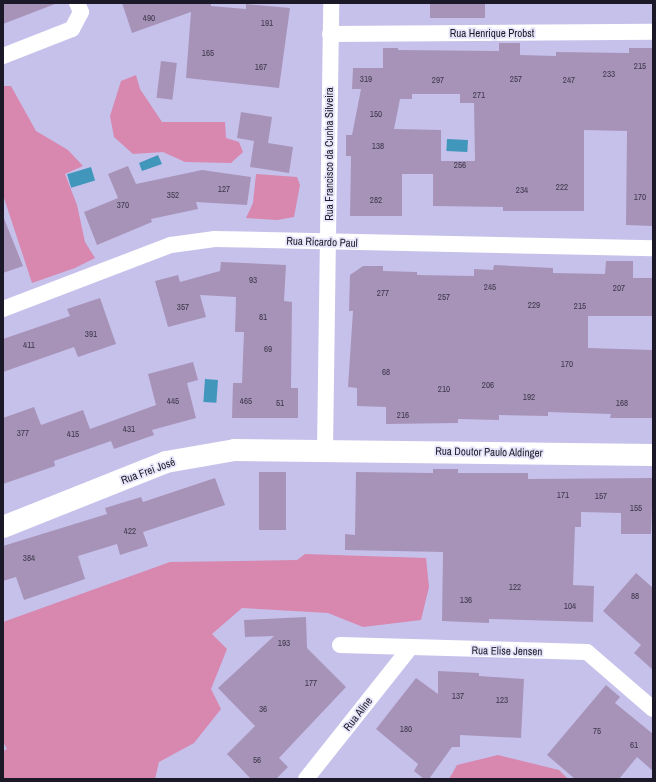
<!DOCTYPE html>
<html>
<head>
<meta charset="utf-8">
<style>
	body { margin:0 }
	#map { position:relative; width:656px; height:782px; overflow:hidden; background:#c6c1eb; font-family:"Archivo Narrow",sans-serif }
	div>[style] { position:absolute }
	.green>* { inset:0; background:#d887ae }
	.water>* { inset:0; background:#4196bc; transform-origin:0 0 }
	.building>* { inset:0; background:#a793b8; transform-origin:0 0 }
	.street>* { height:16px; margin:-8px; padding:0 8px; transform-origin:8px; border-radius:8px; background:#fff }
	.secondary>* { height:22px; margin:-11px; padding:0 11px; transform-origin:11px; border-radius:11px; background:#fff }
	span { translate:-50% -50%; white-space:nowrap; text-align:center; line-height:1.15; -webkit-text-stroke:3.5px #e7e5fa; paint-order:stroke }
	.number-label { font-size:9px; color:#3e384c }
	.number-label span { -webkit-text-stroke-width:0 }
	.street-label { font-size:11px; color:#1b1928 }
	.frame { position:absolute; inset:0; border:4px solid #1b1928; pointer-events:none }
</style>
</head>
<body>
<div id="map">
	<div class="green">
		<i style="clip-path:polygon(136px 75px,140px 89px,162px 122px,225px 122px,226px 138px,239px 142px,243px 152px,231px 163px,185px 162px,163px 152px,133px 154px,114px 137px,110px 116px,121px 81px)"></i>
		<i style="clip-path:polygon(3px 86px,11px 86px,36px 131px,68px 150px,83px 166px,65px 174px,77px 205px,85px 242px,95px 258px,75px 268px,32px 283px,3px 195px)"></i>
		<i style="clip-path:polygon(256px 174px,297px 177px,300px 185px,294px 217px,277px 220px,246px 218px,253px 203px)"></i>
		<i style="clip-path:polygon(305px 554px,426px 558px,429px 587px,421px 620px,363px 627px,328px 613px,242px 608px,212px 634px,227px 649px,211px 689px,221px 709px,194px 743px,159px 762px,155px 779px,3px 779px,3px 751px,7px 749px,3px 742px,3px 622px,170px 562px,297px 560px)"></i>
		<i style="clip-path:polygon(498px 755px,559px 770px,568px 779px,449px 779px,457px 765px)"></i>
	</div>
	<div class="water">
		<i style="left:447px;top:139px;width:21px;height:12px;rotate:3deg"></i>
		<i style="clip-path:polygon(158px 155px,162px 164px,142px 171px,139px 163px)"></i>
		<i style="left:91px;top:167px;width:14px;height:25px;rotate:73deg"></i>
		<i style="left:205px;top:379px;width:13px;height:23px;rotate:4deg"></i>
	</div>
	<div class="building">
		<i style="clip-path:polygon(3px 3px,55px 3px,55px 4px,3px 24px)"></i>
		<i style="clip-path:polygon(122px 3px,211px 3px,211px 6px,246px 9px,246px 4px,290px 8px,279px 88px,186px 78px,191px 12px,132px 33px)"></i>
		<i style="left:430px;top:3px;width:55px;height:15px"></i>
		<i style="clip-path:polygon(evenodd,499px 43px,520px 43px,520px 55px,556px 56px,556px 52px,629px 53px,629px 48px,652px 48px,653px 226px,626px 225px,627px 131px,584px 130px,584px 211px,503px 211px,503px 207px,433px 206px,433px 174px,402px 174px,402px 216px,350px 216px,351px 156px,346px 156px,346px 135px,352px 135px,361px 89px,352px 89px,353px 68px,383px 68px,383px 48px,398px 48px,398px 50px,499px 51px,499px 43px,412px 94px,460px 94px,460px 103px,474px 103px,475px 161px,441px 161px,441px 130px,394px 129px,400px 99px,412px 99px,412px 94px)"></i>
		<i style="left:161px;top:61px;width:16px;height:37px;rotate:7deg"></i>
		<i style="clip-path:polygon(241px 112px,272px 117px,268px 143px,293px 147px,289px 173px,250px 167px,254px 141px,237px 138px)"></i>
		<i style="clip-path:polygon(128px 166px,136px 184px,202px 170px,251px 177px,247px 205px,196px 202px,198px 209px,151px 219px,152px 222px,97px 245px,84px 212px,118px 198px,108px 174px)"></i>
		<i style="clip-path:polygon(3px 216px,23px 266px,3px 273px)"></i>
		<i style="clip-path:polygon(606px 261px,633px 261px,633px 278px,653px 278px,653px 316px,588px 316px,588px 348px,653px 350px,653px 418px,610px 418px,611px 414px,548px 412px,548px 416px,499px 415px,499px 420px,458px 419px,458px 423px,386px 424px,386px 407px,357px 406px,357px 388px,348px 387px,353px 311px,349px 311px,350px 275px,363px 266px,383px 266px,383px 271px,417px 272px,417px 275px,474px 276px,474px 269px,493px 270px,494px 265px,553px 268px,553px 273px,605px 274px)"></i>
		<i style="clip-path:polygon(221px 262px,286px 265px,284px 301px,292px 302px,291px 388px,298px 388px,298px 418px,232px 418px,233px 383px,242px 383px,244px 332px,235px 332px,236px 297px,200px 295px,206px 317px,168px 327px,155px 281px,178px 275px,180px 282px,220px 271px)"></i>
		<i style="clip-path:polygon(100px 298px,116px 344px,78px 357px,74px 347px,3px 372px,3px 339px,70px 316px,67px 309px)"></i>
		<i style="clip-path:polygon(193px 362px,198px 380px,187px 383px,196px 418px,152px 430px,154px 435px,114px 449px,111px 441px,54px 461px,55px 466px,3px 484px,3px 418px,34px 407px,41px 425px,83px 410px,90px 429px,156px 405px,148px 374px)"></i>
		<i style="clip-path:polygon(433px 469px,458px 469px,458px 473px,528px 473px,528px 479px,653px 478px,651px 534px,621px 534px,621px 513px,581px 512px,581px 527px,575px 527px,573px 585px,594px 586px,593px 622px,489px 619px,489px 623px,442px 621px,443px 552px,345px 550px,345px 534px,355px 535px,356px 472px,433px 473px)"></i>
		<i style="left:259px;top:472px;width:27px;height:58px"></i>
		<i style="clip-path:polygon(215px 478px,225px 505px,143px 532px,148px 546px,120px 555px,117px 544px,78px 556px,85px 579px,24px 600px,16px 577px,3px 581px,3px 546px,107px 514px,105px 508px,141px 497px,143px 502px)"></i>
		<i style="clip-path:polygon(636px 573px,653px 588px,653px 670px,634px 653px,641px 645px,603px 611px)"></i>
		<i style="clip-path:polygon(306px 617px,307px 648px,346px 687px,279px 758px,288px 767px,276px 779px,251px 779px,227px 754px,255px 726px,218px 688px,274px 636px,245px 637px,244px 620px)"></i>
		<i style="clip-path:polygon(438px 671px,479px 673px,479px 676px,524px 679px,521px 738px,460px 735px,460px 747px,452px 747px,429px 779px,424px 779px,414px 771px,418px 764px,376px 729px,416px 678px,438px 694px)"></i>
		<i style="clip-path:polygon(606px 685px,620px 697px,615px 703px,653px 734px,653px 771px,637px 757px,619px 779px,575px 779px,547px 755px)"></i>
	</div>
	<div class="street">
		<i style="left:330px;top:34px;width:323px;rotate:-0.4deg"></i>
		<i style="left:3px;top:56px;width:74px;rotate:-21.4deg"></i>
		<i style="left:72px;top:29px;width:19px;rotate:-62deg"></i>
		<i style="left:81px;top:12px;width:10px;rotate:-114deg"></i>
		<i style="left:3px;top:309px;width:180px;rotate:-20.9deg"></i>
		<i style="left:171px;top:245px;width:44px;rotate:-7.8deg"></i>
		<i style="left:215px;top:239px;width:438px;rotate:1.2deg"></i>
		<i style="left:325px;top:450px;width:447px;rotate:-89.2deg"></i>
		<i style="left:340px;top:645px;width:247px;rotate:1.6deg"></i>
		<i style="left:587px;top:652px;width:87px;rotate:40.8deg"></i>
		<i style="left:306px;top:779px;width:166px;rotate:-51.6deg"></i>
	</div>
	<div class="secondary">
		<i style="left:3px;top:527px;width:175px;rotate:-21.7deg"></i>
		<i style="left:166px;top:462px;width:70px;rotate:-9.9deg"></i>
		<i style="left:235px;top:450px;width:418px;rotate:0.7deg"></i>
	</div>
	<div class="number-label">
		<span style="left:149px;top:18px">490</span>
		<span style="left:267px;top:23px">191</span>
		<span style="left:208px;top:53px">165</span>
		<span style="left:640px;top:66px">215</span>
		<span style="left:261px;top:67px">167</span>
		<span style="left:609px;top:74px">233</span>
		<span style="left:366px;top:79px">319</span>
		<span style="left:516px;top:79px">257</span>
		<span style="left:438px;top:80px">297</span>
		<span style="left:569px;top:80px">247</span>
		<span style="left:479px;top:95px">271</span>
		<span style="left:376px;top:114px">150</span>
		<span style="left:378px;top:146px">138</span>
		<span style="left:460px;top:165px">256</span>
		<span style="left:562px;top:187px">222</span>
		<span style="left:224px;top:189px">127</span>
		<span style="left:522px;top:190px">234</span>
		<span style="left:173px;top:195px">352</span>
		<span style="left:640px;top:197px">170</span>
		<span style="left:376px;top:200px">282</span>
		<span style="left:123px;top:205px">370</span>
		<span style="left:253px;top:280px">93</span>
		<span style="left:490px;top:287px">245</span>
		<span style="left:619px;top:288px">207</span>
		<span style="left:383px;top:293px">277</span>
		<span style="left:444px;top:297px">257</span>
		<span style="left:534px;top:305px">229</span>
		<span style="left:580px;top:306px">215</span>
		<span style="left:183px;top:307px">357</span>
		<span style="left:263px;top:317px">81</span>
		<span style="left:91px;top:334px">391</span>
		<span style="left:29px;top:345px">411</span>
		<span style="left:268px;top:349px">69</span>
		<span style="left:567px;top:364px">170</span>
		<span style="left:386px;top:372px">68</span>
		<span style="left:488px;top:385px">206</span>
		<span style="left:444px;top:389px">210</span>
		<span style="left:529px;top:397px">192</span>
		<span style="left:173px;top:401px">445</span>
		<span style="left:246px;top:401px">465</span>
		<span style="left:280px;top:403px">51</span>
		<span style="left:622px;top:403px">168</span>
		<span style="left:403px;top:415px">216</span>
		<span style="left:129px;top:429px">431</span>
		<span style="left:23px;top:433px">377</span>
		<span style="left:73px;top:434px">415</span>
		<span style="left:563px;top:495px">171</span>
		<span style="left:601px;top:496px">157</span>
		<span style="left:636px;top:508px">155</span>
		<span style="left:130px;top:531px">422</span>
		<span style="left:29px;top:558px">384</span>
		<span style="left:515px;top:587px">122</span>
		<span style="left:635px;top:596px">88</span>
		<span style="left:466px;top:600px">136</span>
		<span style="left:570px;top:606px">104</span>
		<span style="left:284px;top:643px">193</span>
		<span style="left:311px;top:683px">177</span>
		<span style="left:458px;top:696px">137</span>
		<span style="left:502px;top:700px">123</span>
		<span style="left:263px;top:709px">36</span>
		<span style="left:406px;top:729px">180</span>
		<span style="left:597px;top:731px">75</span>
		<span style="left:634px;top:745px">61</span>
		<span style="left:257px;top:760px">56</span>
	</div>
	<div class="street-label">
		<span style="left:492px;top:33px">Rua Henrique Probst</span>
		<span style="left:329px;top:154px;rotate:-90deg">Rua Francisco da Cunha Silveira</span>
		<span style="left:322px;top:242px;rotate:2deg">Rua Ricardo Paul</span>
		<span style="left:489px;top:452px;rotate:1deg">Rua Doutor Paulo Aldinger</span>
		<span style="left:148px;top:471px;rotate:-20deg">Rua Frei José</span>
		<span style="left:507px;top:651px;rotate:1deg">Rua Elise Jensen</span>
		<span style="left:358px;top:714px;rotate:-52deg">Rua Aline</span>
	</div>
	<div class="frame"></div>
</div>
</body>
</html>
